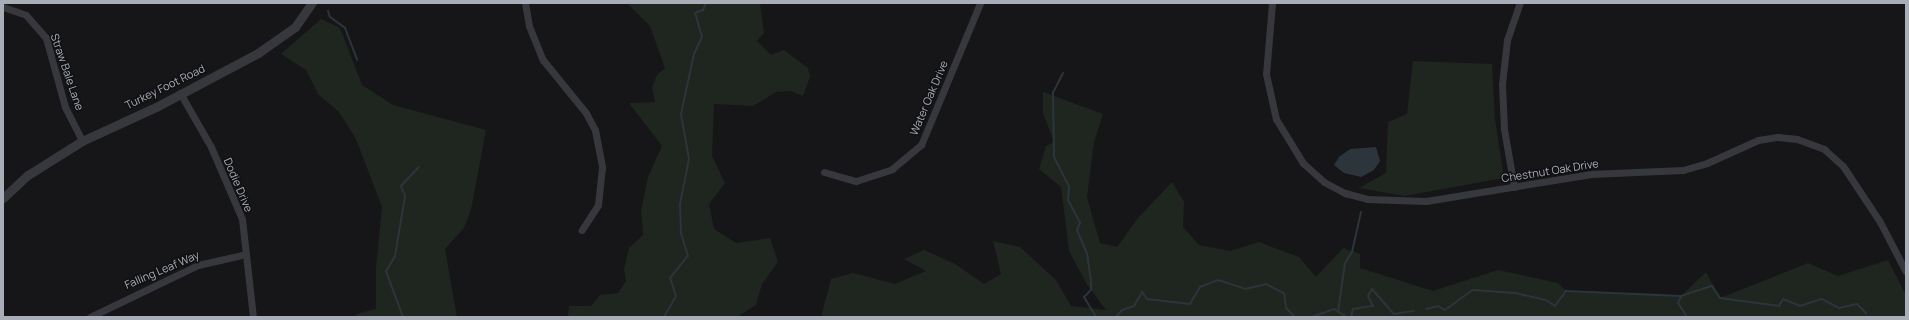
<!DOCTYPE html>
<html>
<head>
<meta charset="utf-8">
<style>
	body { margin:0 }
	#map { position:relative; width:1909px; height:320px; overflow:hidden; background:#161618; font-family:Manrope,sans-serif }
	div>[style] { position:absolute }
	.green>* { inset:0; background:#1e261f }
	.water>* { inset:0; background:#2c353c }
	.stream>* { height:2px; margin:-1px; padding:0 1px; transform-origin:1px; border-radius:1px; background:#2c353c }
	.minor>* { height:7px; margin:-3.5px; padding:0 3.5px; transform-origin:3.5px; border-radius:3.5px; background:#37383d }
	.tertiary>* { height:9px; margin:-4.5px; padding:0 4.5px; transform-origin:4.5px; border-radius:4.5px; background:#37383d }
	span { translate:-50% -50%; white-space:nowrap; text-align:center; line-height:1.15; -webkit-text-stroke:3px #111113; paint-order:stroke }
	.street-label { font-size:11px; color:#a8adb8 }
	.frame { position:absolute; inset:0; border:4px solid #a8adb8; pointer-events:none }
</style>
</head>
<body>
<div id="map">
	<div class="green">
		<i style="clip-path:polygon(627px 3px,760px 3px,764px 33px,757px 41px,771px 55px,784px 50px,808px 68px,810px 77px,803px 96px,790px 91px,776px 92px,753px 106px,714px 104px,712px 156px,725px 183px,709px 204px,714px 229px,736px 243px,770px 238px,778px 262px,762px 284px,756px 305px,737px 317px,568px 317px,569px 306px,591px 306px,600px 295px,618px 293px,626px 281px,624px 269px,629px 248px,643px 235px,641px 211px,648px 177px,662px 146px,629px 103px,655px 102px,652px 87px,657px 75px,665px 68px,650px 26px)"></i>
		<i style="clip-path:polygon(321px 19px,340px 28px,362px 85px,393px 105px,486px 130px,471px 210px,464px 228px,445px 249px,457px 317px,357px 317px,356px 314px,376px 309px,376px 268px,382px 207px,356px 139px,339px 112px,318px 94px,306px 70px,281px 54px)"></i>
		<i style="clip-path:polygon(1413px 61px,1492px 64px,1495px 119px,1504px 178px,1404px 196px,1359px 188px,1386px 173px,1388px 122px,1407px 114px)"></i>
		<i style="clip-path:polygon(1043px 92px,1103px 114px,1094px 142px,1087px 197px,1100px 243px,1117px 247px,1138px 218px,1172px 182px,1184px 202px,1183px 227px,1199px 245px,1230px 251px,1259px 242px,1299px 257px,1316px 277px,1343px 248px,1360px 254px,1360px 268px,1433px 291px,1498px 270px,1558px 283px,1566px 291px,1681px 296px,1706px 272px,1720px 298px,1808px 263px,1838px 276px,1888px 260px,1906px 295px,1906px 317px,821px 317px,831px 279px,853px 273px,895px 284px,926px 271px,904px 259px,924px 250px,955px 264px,984px 284px,1001px 274px,993px 241px,1020px 247px,1056px 280px,1071px 306px,1106px 310px,1086px 283px,1069px 251px,1061px 187px,1039px 169px,1046px 146px,1054px 142px,1043px 113px)"></i>
	</div>
	<div class="water">
		<i style="clip-path:polygon(1376px 147px,1380px 161px,1374px 170px,1361px 177px,1344px 173px,1334px 165px,1339px 157px,1350px 149px)"></i>
	</div>
	<div class="stream">
		<i style="left:328px;top:11px;width:6px;rotate:72deg"></i>
		<i style="left:330px;top:17px;width:19px;rotate:36deg"></i>
		<i style="left:345px;top:28px;width:34px;rotate:69deg"></i>
		<i style="left:1063px;top:73px;width:22px;rotate:117deg"></i>
		<i style="left:1053px;top:93px;width:64px;rotate:89.1deg"></i>
		<i style="left:1054px;top:157px;width:34px;rotate:63deg"></i>
		<i style="left:1069px;top:187px;width:13px;rotate:94deg"></i>
		<i style="left:1068px;top:200px;width:26px;rotate:62deg"></i>
		<i style="left:1080px;top:223px;width:8px;rotate:113deg"></i>
		<i style="left:1077px;top:230px;width:25px;rotate:67deg"></i>
		<i style="left:1087px;top:253px;width:27px;rotate:82deg"></i>
		<i style="left:1091px;top:280px;width:10px;rotate:90deg"></i>
		<i style="left:1091px;top:290px;width:10px;rotate:135deg"></i>
		<i style="left:1084px;top:297px;width:23px;rotate:59deg"></i>
		<i style="left:1681px;top:296px;width:8px;rotate:113deg"></i>
		<i style="left:1678px;top:303px;width:17px;rotate:57deg"></i>
		<i style="left:1426px;top:309px;width:12px;rotate:-14deg"></i>
		<i style="left:1438px;top:306px;width:8px;rotate:30deg"></i>
		<i style="left:1445px;top:310px;width:34px;rotate:-36deg"></i>
		<i style="left:1473px;top:290px;width:42px;rotate:4.1deg"></i>
		<i style="left:1515px;top:293px;width:32px;rotate:13deg"></i>
		<i style="left:1546px;top:300px;width:11px;rotate:34deg"></i>
		<i style="left:1555px;top:306px;width:19px;rotate:-54deg"></i>
		<i style="left:1566px;top:291px;width:115px;rotate:2.5deg"></i>
		<i style="left:1681px;top:296px;width:33px;rotate:-18deg"></i>
		<i style="left:1712px;top:286px;width:14px;rotate:56deg"></i>
		<i style="left:1720px;top:298px;width:60px;rotate:7.7deg"></i>
		<i style="left:1779px;top:306px;width:8px;rotate:-60deg"></i>
		<i style="left:1783px;top:299px;width:18px;rotate:22deg"></i>
		<i style="left:1800px;top:306px;width:23px;rotate:-18deg"></i>
		<i style="left:1822px;top:299px;width:19px;rotate:28deg"></i>
		<i style="left:1839px;top:308px;width:18px;rotate:-13deg"></i>
		<i style="left:1857px;top:304px;width:13px;rotate:45deg"></i>
		<i style="left:1338px;top:312px;width:49px;rotate:-81.9deg"></i>
		<i style="left:1345px;top:263px;width:13px;rotate:-58deg"></i>
		<i style="left:1352px;top:252px;width:41px;rotate:-77.3deg"></i>
		<i style="left:403px;top:317px;width:49px;rotate:-110.3deg"></i>
		<i style="left:386px;top:271px;width:17px;rotate:-59deg"></i>
		<i style="left:395px;top:256px;width:61px;rotate:-80.5deg"></i>
		<i style="left:405px;top:196px;width:11px;rotate:-112deg"></i>
		<i style="left:401px;top:186px;width:26px;rotate:-47deg"></i>
		<i style="left:664px;top:317px;width:24px;rotate:-60deg"></i>
		<i style="left:676px;top:296px;width:19px;rotate:-108deg"></i>
		<i style="left:670px;top:278px;width:28px;rotate:-51deg"></i>
		<i style="left:688px;top:256px;width:24px;rotate:-107deg"></i>
		<i style="left:681px;top:233px;width:29px;rotate:-92deg"></i>
		<i style="left:680px;top:204px;width:46px;rotate:-78.7deg"></i>
		<i style="left:689px;top:159px;width:46px;rotate:-100.1deg"></i>
		<i style="left:681px;top:114px;width:61px;rotate:-77.8deg"></i>
		<i style="left:694px;top:54px;width:19px;rotate:-65deg"></i>
		<i style="left:702px;top:37px;width:25px;rotate:-106deg"></i>
		<i style="left:695px;top:13px;width:9px;rotate:-21deg"></i>
		<i style="left:703px;top:10px;width:8px;rotate:-67deg"></i>
		<i style="left:914px;top:317px;width:7px"></i>
		<i style="left:1067px;top:317px;width:6px"></i>
		<i style="left:1116px;top:317px;width:9px;rotate:-49deg"></i>
		<i style="left:1122px;top:310px;width:13px;rotate:-18deg"></i>
		<i style="left:1134px;top:306px;width:16px;rotate:-60deg"></i>
		<i style="left:1142px;top:292px;width:9px;rotate:54deg"></i>
		<i style="left:1147px;top:299px;width:43px;rotate:6.6deg"></i>
		<i style="left:1190px;top:304px;width:20px;rotate:-60deg"></i>
		<i style="left:1200px;top:287px;width:19px;rotate:-21deg"></i>
		<i style="left:1218px;top:280px;width:28px;rotate:18deg"></i>
		<i style="left:1245px;top:289px;width:22px;rotate:-13deg"></i>
		<i style="left:1266px;top:284px;width:20px;rotate:27deg"></i>
		<i style="left:1284px;top:293px;width:15px;rotate:82deg"></i>
		<i style="left:1286px;top:308px;width:13px;rotate:45deg"></i>
		<i style="left:1312px;top:317px;width:23px;rotate:-20deg"></i>
		<i style="left:1334px;top:309px;width:15px;rotate:32deg"></i>
		<i style="left:1351px;top:317px;width:8px;rotate:-76deg"></i>
		<i style="left:1353px;top:309px;width:20px;rotate:-9deg"></i>
		<i style="left:1373px;top:306px;width:11px;rotate:-117deg"></i>
		<i style="left:1368px;top:296px;width:8px;rotate:-60deg"></i>
		<i style="left:1372px;top:289px;width:33px;rotate:49deg"></i>
		<i style="left:1394px;top:314px;width:20px;rotate:-9deg"></i>
	</div>
	<div class="minor">
		<i style="left:525px;top:3px;width:23px;rotate:80deg"></i>
		<i style="left:529px;top:26px;width:37px;rotate:68deg"></i>
		<i style="left:543px;top:60px;width:68px;rotate:50.9deg"></i>
		<i style="left:586px;top:113px;width:19px;rotate:62deg"></i>
		<i style="left:595px;top:130px;width:38px;rotate:79deg"></i>
		<i style="left:602px;top:167px;width:38px;rotate:96deg"></i>
		<i style="left:598px;top:205px;width:30px;rotate:123deg"></i>
		<i style="left:1272px;top:3px;width:71px;rotate:94.8deg"></i>
		<i style="left:1266px;top:74px;width:46px;rotate:77.5deg"></i>
		<i style="left:1276px;top:119px;width:52px;rotate:58.5deg"></i>
		<i style="left:1303px;top:163px;width:28px;rotate:42deg"></i>
		<i style="left:1324px;top:182px;width:24px;rotate:28deg"></i>
		<i style="left:1345px;top:193px;width:23px;rotate:15deg"></i>
		<i style="left:1367px;top:199px;width:59px;rotate:1.9deg"></i>
		<i style="left:1426px;top:201px;width:166px;rotate:-9.3deg"></i>
		<i style="left:1590px;top:174px;width:93px;rotate:-2.5deg"></i>
		<i style="left:1683px;top:170px;width:25px;rotate:-16deg"></i>
		<i style="left:1707px;top:163px;width:56px;rotate:-24.3deg"></i>
		<i style="left:1758px;top:140px;width:20px;rotate:-9deg"></i>
		<i style="left:1778px;top:137px;width:19px;rotate:6deg"></i>
		<i style="left:1797px;top:139px;width:29px;rotate:20deg"></i>
		<i style="left:1824px;top:149px;width:25px;rotate:42deg"></i>
		<i style="left:1843px;top:166px;width:67px;rotate:56.5deg"></i>
		<i style="left:1880px;top:222px;width:56px;rotate:62.5deg"></i>
		<i style="left:3px;top:7px;width:24px;rotate:19deg"></i>
		<i style="left:26px;top:15px;width:30px;rotate:49deg"></i>
		<i style="left:46px;top:38px;width:72px;rotate:74.6deg"></i>
		<i style="left:65px;top:107px;width:38px;rotate:63deg"></i>
		<i style="left:180px;top:93px;width:62px;rotate:60.1deg"></i>
		<i style="left:211px;top:147px;width:78px;rotate:66.7deg"></i>
		<i style="left:242px;top:219px;width:99px;rotate:83.6deg"></i>
		<i style="left:824px;top:172px;width:33px;rotate:16deg"></i>
		<i style="left:856px;top:181px;width:38px;rotate:-18deg"></i>
		<i style="left:892px;top:169px;width:38px;rotate:-40deg"></i>
		<i style="left:921px;top:145px;width:154px;rotate:-67.4deg"></i>
		<i style="left:1514px;top:187px;width:59px;rotate:-99.8deg"></i>
		<i style="left:1504px;top:129px;width:45px;rotate:-92.5deg"></i>
		<i style="left:1502px;top:84px;width:44px;rotate:-83.5deg"></i>
		<i style="left:1507px;top:40px;width:39px;rotate:-71deg"></i>
		<i style="left:90px;top:317px;width:120px;rotate:-25.7deg"></i>
		<i style="left:198px;top:265px;width:49px;rotate:-12.9deg"></i>
	</div>
	<div class="tertiary">
		<i style="left:3px;top:198px;width:34px;rotate:-43deg"></i>
		<i style="left:28px;top:175px;width:64px;rotate:-32.2deg"></i>
		<i style="left:82px;top:141px;width:81px;rotate:-24.7deg"></i>
		<i style="left:156px;top:107px;width:115px;rotate:-27.9deg"></i>
		<i style="left:258px;top:53px;width:45px;rotate:-35.1deg"></i>
		<i style="left:295px;top:27px;width:29px;rotate:-55deg"></i>
	</div>
	<div class="street-label">
		<span style="left:67px;top:72px;rotate:71deg">Straw Bale Lane</span>
		<span style="left:165px;top:87px;rotate:-26deg">Turkey Foot Road</span>
		<span style="left:929px;top:98px;rotate:-67deg">Water Oak Drive</span>
		<span style="left:1550px;top:171px;rotate:-9deg">Chestnut Oak Drive</span>
		<span style="left:238px;top:185px;rotate:67deg">Dodie Drive</span>
		<span style="left:162px;top:270px;rotate:-23deg">Falling Leaf Way</span>
	</div>
	<div class="frame"></div>
</div>
</body>
</html>
